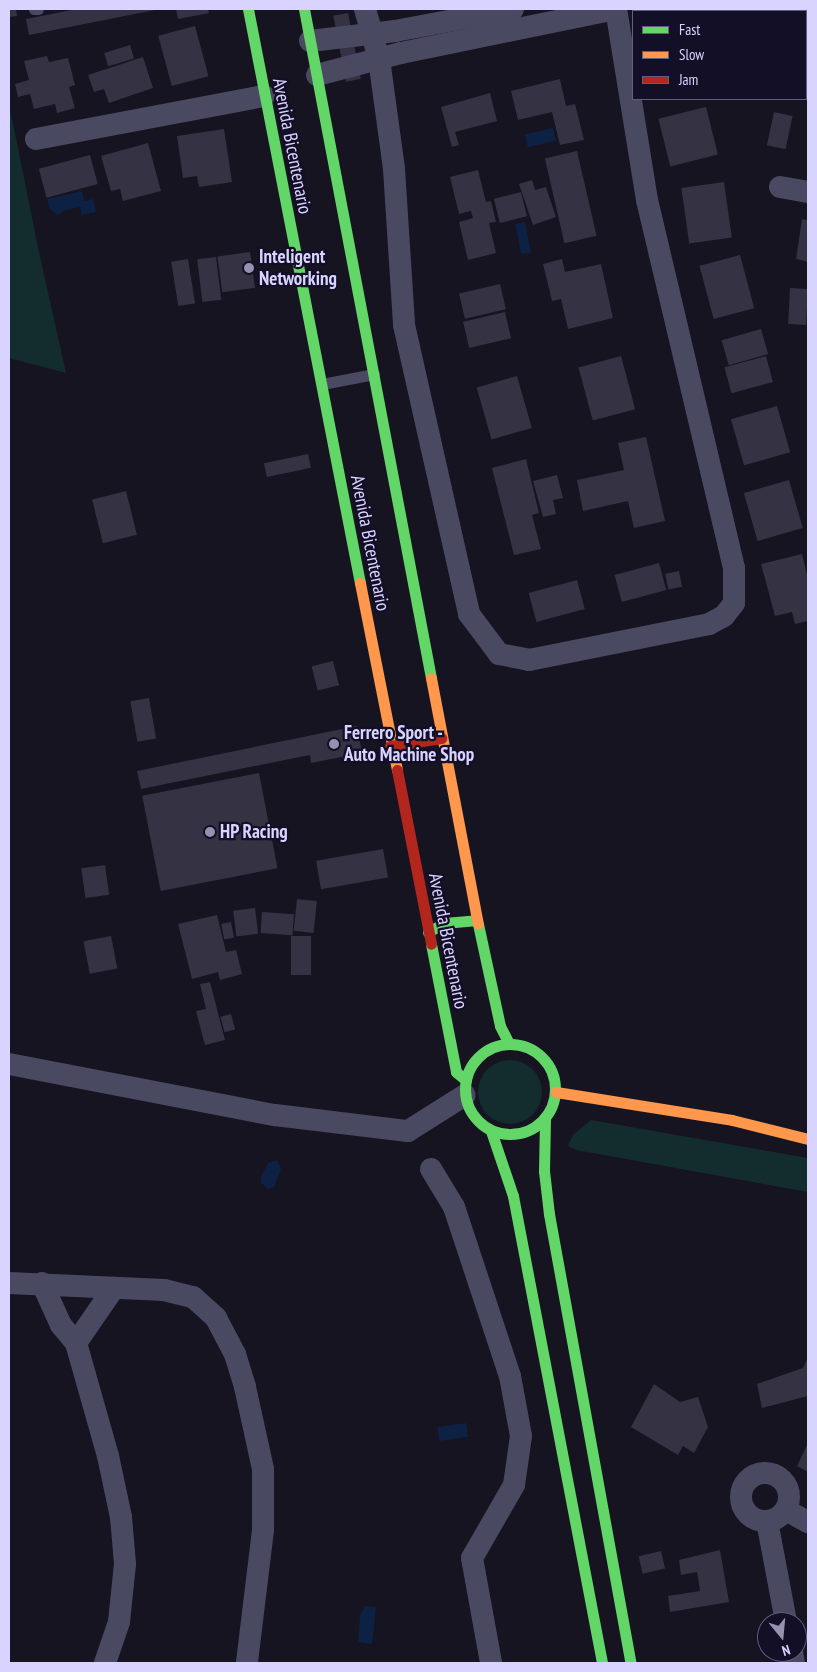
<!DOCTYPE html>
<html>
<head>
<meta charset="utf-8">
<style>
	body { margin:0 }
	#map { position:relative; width:817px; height:1672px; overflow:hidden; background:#161421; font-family:"PT Sans Narrow",sans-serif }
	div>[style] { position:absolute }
	.green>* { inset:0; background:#132c2d }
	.round { border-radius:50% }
	.water>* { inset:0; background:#0d2144; transform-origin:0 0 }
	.building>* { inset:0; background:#343243; transform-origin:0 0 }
	.lane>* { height:11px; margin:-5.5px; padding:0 5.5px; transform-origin:5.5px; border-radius:5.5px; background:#4a4962 }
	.street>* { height:22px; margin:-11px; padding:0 11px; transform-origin:11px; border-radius:11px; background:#4a4962 }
	.street>.ring { margin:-11px; padding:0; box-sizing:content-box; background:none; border:22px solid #4a4962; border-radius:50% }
	.fast>* { height:11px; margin:-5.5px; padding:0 5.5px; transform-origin:5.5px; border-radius:5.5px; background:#63d668 }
	.fast>.ring { margin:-5.5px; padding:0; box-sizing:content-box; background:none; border:11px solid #63d668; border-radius:50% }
	.slow>* { height:11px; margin:-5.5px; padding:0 5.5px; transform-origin:5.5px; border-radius:5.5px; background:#ff974d }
	.jam>* { height:11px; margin:-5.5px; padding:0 5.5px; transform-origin:5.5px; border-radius:5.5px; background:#b3261e }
	.dots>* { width:14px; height:14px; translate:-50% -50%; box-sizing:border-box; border:2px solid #130f26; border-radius:50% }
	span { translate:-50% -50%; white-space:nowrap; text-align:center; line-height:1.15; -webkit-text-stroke:4.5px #130f26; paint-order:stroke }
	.street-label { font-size:19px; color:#d9d4ff }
	.poi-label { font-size:19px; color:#d9d4ff; font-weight:700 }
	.left { translate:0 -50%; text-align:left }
	.frame { position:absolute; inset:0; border:10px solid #d9d4ff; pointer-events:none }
	.legend { position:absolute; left:632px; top:10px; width:175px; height:90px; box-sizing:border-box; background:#130f26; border:1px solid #625e7d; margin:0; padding:6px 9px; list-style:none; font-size:15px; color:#d9d4ff }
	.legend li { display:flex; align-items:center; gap:10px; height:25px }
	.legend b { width:25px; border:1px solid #625e7d }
	.north { position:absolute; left:757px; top:1612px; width:50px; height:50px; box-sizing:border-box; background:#130f26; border:1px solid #625e7d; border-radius:50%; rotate:163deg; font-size:14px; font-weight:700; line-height:20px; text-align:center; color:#d9d4ff }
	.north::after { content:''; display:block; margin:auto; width:18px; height:22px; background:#9591b1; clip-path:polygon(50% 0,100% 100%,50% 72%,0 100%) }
</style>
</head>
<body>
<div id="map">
	<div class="green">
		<i style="clip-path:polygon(9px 104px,39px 252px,66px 373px,9px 358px)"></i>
		<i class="round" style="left:478px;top:1060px;width:64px;height:64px"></i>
		<i style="clip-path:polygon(591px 1120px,808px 1158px,808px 1192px,576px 1150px,568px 1146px,573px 1135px)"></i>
	</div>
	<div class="water">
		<i style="left:553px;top:128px;width:13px;height:29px;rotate:77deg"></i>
		<i style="clip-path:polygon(82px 191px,84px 201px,93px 199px,96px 212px,82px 215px,80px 207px,62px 211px,58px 215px,49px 208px,47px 199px)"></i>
		<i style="left:525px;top:222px;width:31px;height:10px;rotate:79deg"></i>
		<i style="clip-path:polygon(277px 1160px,281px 1169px,274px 1187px,268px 1189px,261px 1183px,261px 1177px,268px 1163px)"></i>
		<i style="left:466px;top:1423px;width:14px;height:29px;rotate:82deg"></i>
		<i style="clip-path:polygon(365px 1606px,376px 1607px,372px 1644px,358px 1642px,360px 1616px)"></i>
	</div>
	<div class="building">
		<i style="clip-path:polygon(9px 9px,16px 9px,17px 16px,9px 17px)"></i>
		<i style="clip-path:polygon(77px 9px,154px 9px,155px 10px,29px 35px,26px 19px)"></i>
		<i style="clip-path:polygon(176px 9px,208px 9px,209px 13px,178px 19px)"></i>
		<i style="clip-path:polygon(655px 9px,691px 9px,655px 11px)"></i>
		<i style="left:348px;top:13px;width:67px;height:15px;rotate:79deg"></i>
		<i style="left:195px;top:26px;width:52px;height:38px;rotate:75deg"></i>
		<i style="left:130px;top:45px;width:14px;height:27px;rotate:73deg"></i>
		<i style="clip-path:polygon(47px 56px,49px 62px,68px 58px,75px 85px,69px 87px,75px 108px,57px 113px,55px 104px,34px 109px,30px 94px,18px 97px,15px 84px,29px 80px,24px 61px)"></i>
		<i style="clip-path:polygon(143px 57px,153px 88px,109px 103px,104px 89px,94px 92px,88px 75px)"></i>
		<i style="clip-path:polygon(560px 79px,566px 106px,575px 104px,584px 140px,560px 145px,552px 112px,518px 120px,511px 91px)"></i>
		<i style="clip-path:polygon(490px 93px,497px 121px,455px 132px,459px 145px,452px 147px,441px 107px)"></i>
		<i style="left:706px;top:107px;width:49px;height:49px;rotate:76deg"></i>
		<i style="left:774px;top:112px;width:19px;height:34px;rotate:12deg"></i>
		<i style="clip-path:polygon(224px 129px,232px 182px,199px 187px,197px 176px,183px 178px,177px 136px)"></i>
		<i style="clip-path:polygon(148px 143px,161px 191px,123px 201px,120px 189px,111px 191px,101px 156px)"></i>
		<i style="left:577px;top:151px;width:87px;height:33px;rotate:77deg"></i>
		<i style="left:90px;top:155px;width:30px;height:53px;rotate:75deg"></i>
		<i style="clip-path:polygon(478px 170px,486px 202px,491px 201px,496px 222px,489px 223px,496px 253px,468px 260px,459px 222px,473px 218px,471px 211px,459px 214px,450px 177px)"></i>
		<i style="clip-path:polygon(532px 180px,535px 190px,546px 187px,556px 217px,533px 225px,519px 184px)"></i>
		<i style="left:724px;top:182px;width:56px;height:43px;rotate:82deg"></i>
		<i style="left:521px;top:192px;width:25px;height:28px;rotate:76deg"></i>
		<i style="clip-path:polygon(802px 219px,808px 220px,808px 262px,796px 259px)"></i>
		<i style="left:250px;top:252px;width:36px;height:33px;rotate:82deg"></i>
		<i style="left:740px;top:255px;width:55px;height:42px;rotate:75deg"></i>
		<i style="left:216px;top:257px;width:43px;height:19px;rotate:83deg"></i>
		<i style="left:188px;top:259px;width:45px;height:17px;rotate:81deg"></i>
		<i style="clip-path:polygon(562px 259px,565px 272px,601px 264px,613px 318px,568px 329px,561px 299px,552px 301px,543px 264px)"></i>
		<i style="left:500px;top:284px;width:26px;height:42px;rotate:77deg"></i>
		<i style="left:790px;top:288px;width:18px;height:36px;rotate:3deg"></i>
		<i style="left:505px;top:312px;width:27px;height:43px;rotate:77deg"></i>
		<i style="left:761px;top:329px;width:26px;height:41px;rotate:74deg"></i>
		<i style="left:621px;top:356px;width:55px;height:44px;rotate:75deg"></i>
		<i style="left:766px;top:356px;width:27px;height:43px;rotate:75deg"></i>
		<i style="left:517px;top:376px;width:54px;height:42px;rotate:74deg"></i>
		<i style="left:777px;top:406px;width:48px;height:48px;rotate:74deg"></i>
		<i style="clip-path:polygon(646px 437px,665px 521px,634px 528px,628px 501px,583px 511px,577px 480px,624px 470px,618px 443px)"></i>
		<i style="left:308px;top:454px;width:14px;height:45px;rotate:78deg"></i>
		<i style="clip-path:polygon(526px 459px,539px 513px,532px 515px,541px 549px,514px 555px,492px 468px)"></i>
		<i style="clip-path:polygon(557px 475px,563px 498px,553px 500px,556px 514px,543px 517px,533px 481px)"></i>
		<i style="left:789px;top:480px;width:50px;height:47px;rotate:74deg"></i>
		<i style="left:126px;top:491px;width:45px;height:35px;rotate:76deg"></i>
		<i style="clip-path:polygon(802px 554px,808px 579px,808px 621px,795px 624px,792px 612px,775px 616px,761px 564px)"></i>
		<i style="left:659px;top:563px;width:28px;height:46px;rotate:75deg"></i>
		<i style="left:679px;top:571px;width:16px;height:14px;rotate:79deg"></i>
		<i style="left:577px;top:580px;width:30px;height:50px;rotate:75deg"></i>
		<i style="left:333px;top:661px;width:25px;height:22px;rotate:76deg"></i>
		<i style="left:149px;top:698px;width:41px;height:19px;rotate:80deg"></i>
		<i style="clip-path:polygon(357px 726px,362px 753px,311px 763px,310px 755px,141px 789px,137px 771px)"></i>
		<i style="left:259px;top:773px;width:97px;height:119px;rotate:79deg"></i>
		<i style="left:383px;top:849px;width:29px;height:68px;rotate:80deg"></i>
		<i style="left:105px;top:865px;width:30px;height:24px;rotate:82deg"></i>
		<i style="left:297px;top:899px;width:20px;height:32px;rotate:6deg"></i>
		<i style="left:255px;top:908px;width:26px;height:22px;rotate:83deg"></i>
		<i style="left:262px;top:912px;width:32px;height:21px;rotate:4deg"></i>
		<i style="clip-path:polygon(217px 915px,226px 952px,236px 950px,242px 974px,220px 980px,218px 972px,192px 979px,178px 924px)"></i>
		<i style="left:231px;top:922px;width:16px;height:10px;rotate:79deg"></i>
		<i style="left:111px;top:936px;width:33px;height:28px;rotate:79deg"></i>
		<i style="left:291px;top:936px;width:20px;height:39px"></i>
		<i style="clip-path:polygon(210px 982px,225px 1040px,205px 1045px,196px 1011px,206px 1009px,200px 984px)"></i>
		<i style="left:231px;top:1014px;width:16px;height:11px;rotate:75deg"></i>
		<i style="clip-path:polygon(808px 1357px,808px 1396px,762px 1408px,757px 1384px,803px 1368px)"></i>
		<i style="clip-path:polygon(654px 1384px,680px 1402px,698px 1397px,708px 1427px,694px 1453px,683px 1446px,678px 1455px,631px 1427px)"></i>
		<i style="clip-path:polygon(808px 1443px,808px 1472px,797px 1466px)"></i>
		<i style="clip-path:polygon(720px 1550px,729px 1602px,670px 1612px,668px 1596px,700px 1591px,697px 1572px,681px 1575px,679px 1560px)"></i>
		<i style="left:661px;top:1551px;width:18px;height:23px;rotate:77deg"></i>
	</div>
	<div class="lane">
		<i style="left:34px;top:9px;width:4px"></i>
		<i style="left:322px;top:384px;width:53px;rotate:-10.9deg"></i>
	</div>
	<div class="street">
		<i style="left:365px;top:9px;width:52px;rotate:74.4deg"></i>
		<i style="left:379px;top:59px;width:111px;rotate:82.2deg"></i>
		<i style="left:394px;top:169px;width:156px;rotate:86.3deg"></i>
		<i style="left:404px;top:325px;width:296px;rotate:77.3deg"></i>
		<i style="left:469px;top:614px;width:50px;rotate:53.1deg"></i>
		<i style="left:499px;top:654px;width:31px;rotate:11deg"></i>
		<i style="left:529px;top:660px;width:184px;rotate:-11.3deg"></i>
		<i style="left:709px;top:624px;width:17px;rotate:-28deg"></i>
		<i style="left:724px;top:616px;width:16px;rotate:-52deg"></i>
		<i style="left:734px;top:603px;width:35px;rotate:-90deg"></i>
		<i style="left:734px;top:568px;width:378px;rotate:-103.3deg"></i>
		<i style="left:647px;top:200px;width:193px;rotate:-99.2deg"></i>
		<i style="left:746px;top:10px;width:5px;rotate:11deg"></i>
		<i style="left:806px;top:22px;width:2px"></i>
		<i style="left:310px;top:41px;width:86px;rotate:-6.7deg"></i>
		<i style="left:395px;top:31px;width:120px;rotate:-10.6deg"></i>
		<i style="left:317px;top:75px;width:87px;rotate:-14.7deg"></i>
		<i style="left:401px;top:53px;width:219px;rotate:-11.6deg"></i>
		<i style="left:36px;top:139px;width:232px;rotate:-10.7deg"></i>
		<i style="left:780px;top:187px;width:28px;rotate:10deg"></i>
		<i style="left:9px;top:1064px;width:271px;rotate:10.9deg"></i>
		<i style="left:275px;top:1115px;width:134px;rotate:6.9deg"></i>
		<i style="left:408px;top:1131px;width:67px;rotate:-32.3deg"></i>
		<i style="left:431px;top:1169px;width:44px;rotate:58.8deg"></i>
		<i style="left:454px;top:1207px;width:178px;rotate:71.7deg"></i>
		<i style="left:510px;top:1376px;width:61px;rotate:79.6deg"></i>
		<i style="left:521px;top:1436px;width:49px;rotate:98.1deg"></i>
		<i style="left:514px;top:1485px;width:84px;rotate:119.9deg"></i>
		<i style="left:472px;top:1558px;width:107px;rotate:79.7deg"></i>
		<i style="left:9px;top:1283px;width:155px;rotate:2.6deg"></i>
		<i style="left:164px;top:1290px;width:30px;rotate:14deg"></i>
		<i style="left:193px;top:1297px;width:31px;rotate:42deg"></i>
		<i style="left:216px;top:1318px;width:41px;rotate:62.2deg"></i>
		<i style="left:235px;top:1354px;width:34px;rotate:73deg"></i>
		<i style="left:245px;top:1387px;width:84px;rotate:77.6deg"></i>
		<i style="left:263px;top:1469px;width:61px;rotate:90deg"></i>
		<i style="left:263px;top:1530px;width:134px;rotate:96.9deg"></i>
		<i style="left:42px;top:1283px;width:46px;rotate:65.7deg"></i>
		<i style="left:61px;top:1325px;width:23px;rotate:50deg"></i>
		<i style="left:76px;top:1343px;width:117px;rotate:74.2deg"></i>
		<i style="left:108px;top:1456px;width:62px;rotate:78deg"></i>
		<i style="left:121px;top:1517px;width:47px;rotate:85.1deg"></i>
		<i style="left:125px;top:1564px;width:58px;rotate:95.9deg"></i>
		<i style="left:119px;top:1622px;width:43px;rotate:108.9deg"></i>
		<i style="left:76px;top:1343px;width:67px;rotate:-55.4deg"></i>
		<i class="ring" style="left:741px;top:1473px;width:26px;height:26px"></i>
		<i style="left:786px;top:1510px;width:25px;rotate:29deg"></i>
		<i style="left:767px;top:1521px;width:103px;rotate:79.3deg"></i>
		<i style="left:792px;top:1652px;width:11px;rotate:80deg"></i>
	</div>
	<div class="fast">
		<i style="left:248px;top:9px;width:585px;rotate:78.96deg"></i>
		<i style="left:304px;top:9px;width:681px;rotate:79.25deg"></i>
		<i style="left:478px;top:924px;width:104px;rotate:77.8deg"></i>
		<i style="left:500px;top:1026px;width:20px;rotate:63deg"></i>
		<i style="left:428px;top:932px;width:18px;rotate:-29deg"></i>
		<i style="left:444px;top:923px;width:33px;rotate:-5deg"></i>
		<i style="left:431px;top:944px;width:130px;rotate:78.9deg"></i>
		<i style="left:456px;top:1072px;width:13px;rotate:39deg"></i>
		<i class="ring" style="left:465px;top:1044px;width:79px;height:79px"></i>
		<i style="left:545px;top:1119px;width:52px;rotate:91.1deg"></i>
		<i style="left:544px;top:1171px;width:43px;rotate:83.4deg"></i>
		<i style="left:549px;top:1214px;width:456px;rotate:79.7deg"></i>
		<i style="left:491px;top:1131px;width:69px;rotate:71.3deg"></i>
		<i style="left:513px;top:1196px;width:475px;rotate:79.2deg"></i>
	</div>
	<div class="slow">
		<i style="left:360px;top:583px;width:191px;rotate:78.8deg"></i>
		<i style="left:431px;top:678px;width:250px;rotate:79.2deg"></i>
		<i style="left:556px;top:1092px;width:178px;rotate:9deg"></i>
		<i style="left:732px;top:1120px;width:78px;rotate:14deg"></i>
	</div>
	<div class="jam">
		<i style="left:390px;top:746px;width:52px;rotate:-8.9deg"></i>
		<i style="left:397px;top:770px;width:177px;rotate:78.9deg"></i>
	</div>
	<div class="dots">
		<i style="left:249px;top:268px;background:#9591b1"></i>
		<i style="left:334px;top:744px;background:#9591b1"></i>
		<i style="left:210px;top:832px;background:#9591b1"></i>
	</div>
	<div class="street-label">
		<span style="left:292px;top:146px;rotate:79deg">Avenida Bicentenario</span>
		<span style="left:370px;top:543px;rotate:79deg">Avenida Bicentenario</span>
		<span style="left:448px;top:941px;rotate:79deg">Avenida Bicentenario</span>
	</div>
	<div class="poi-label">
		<span class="left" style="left:259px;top:268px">Inteligent<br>Networking</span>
		<span class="left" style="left:344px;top:744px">Ferrero Sport -<br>Auto Machine Shop</span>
		<span class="left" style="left:220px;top:832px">HP Racing</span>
	</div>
	<div class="frame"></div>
	<ul class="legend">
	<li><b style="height:6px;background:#63d668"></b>Fast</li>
	<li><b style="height:6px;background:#ff974d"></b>Slow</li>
	<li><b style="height:6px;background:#b3261e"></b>Jam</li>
	</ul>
	<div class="north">N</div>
</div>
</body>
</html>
